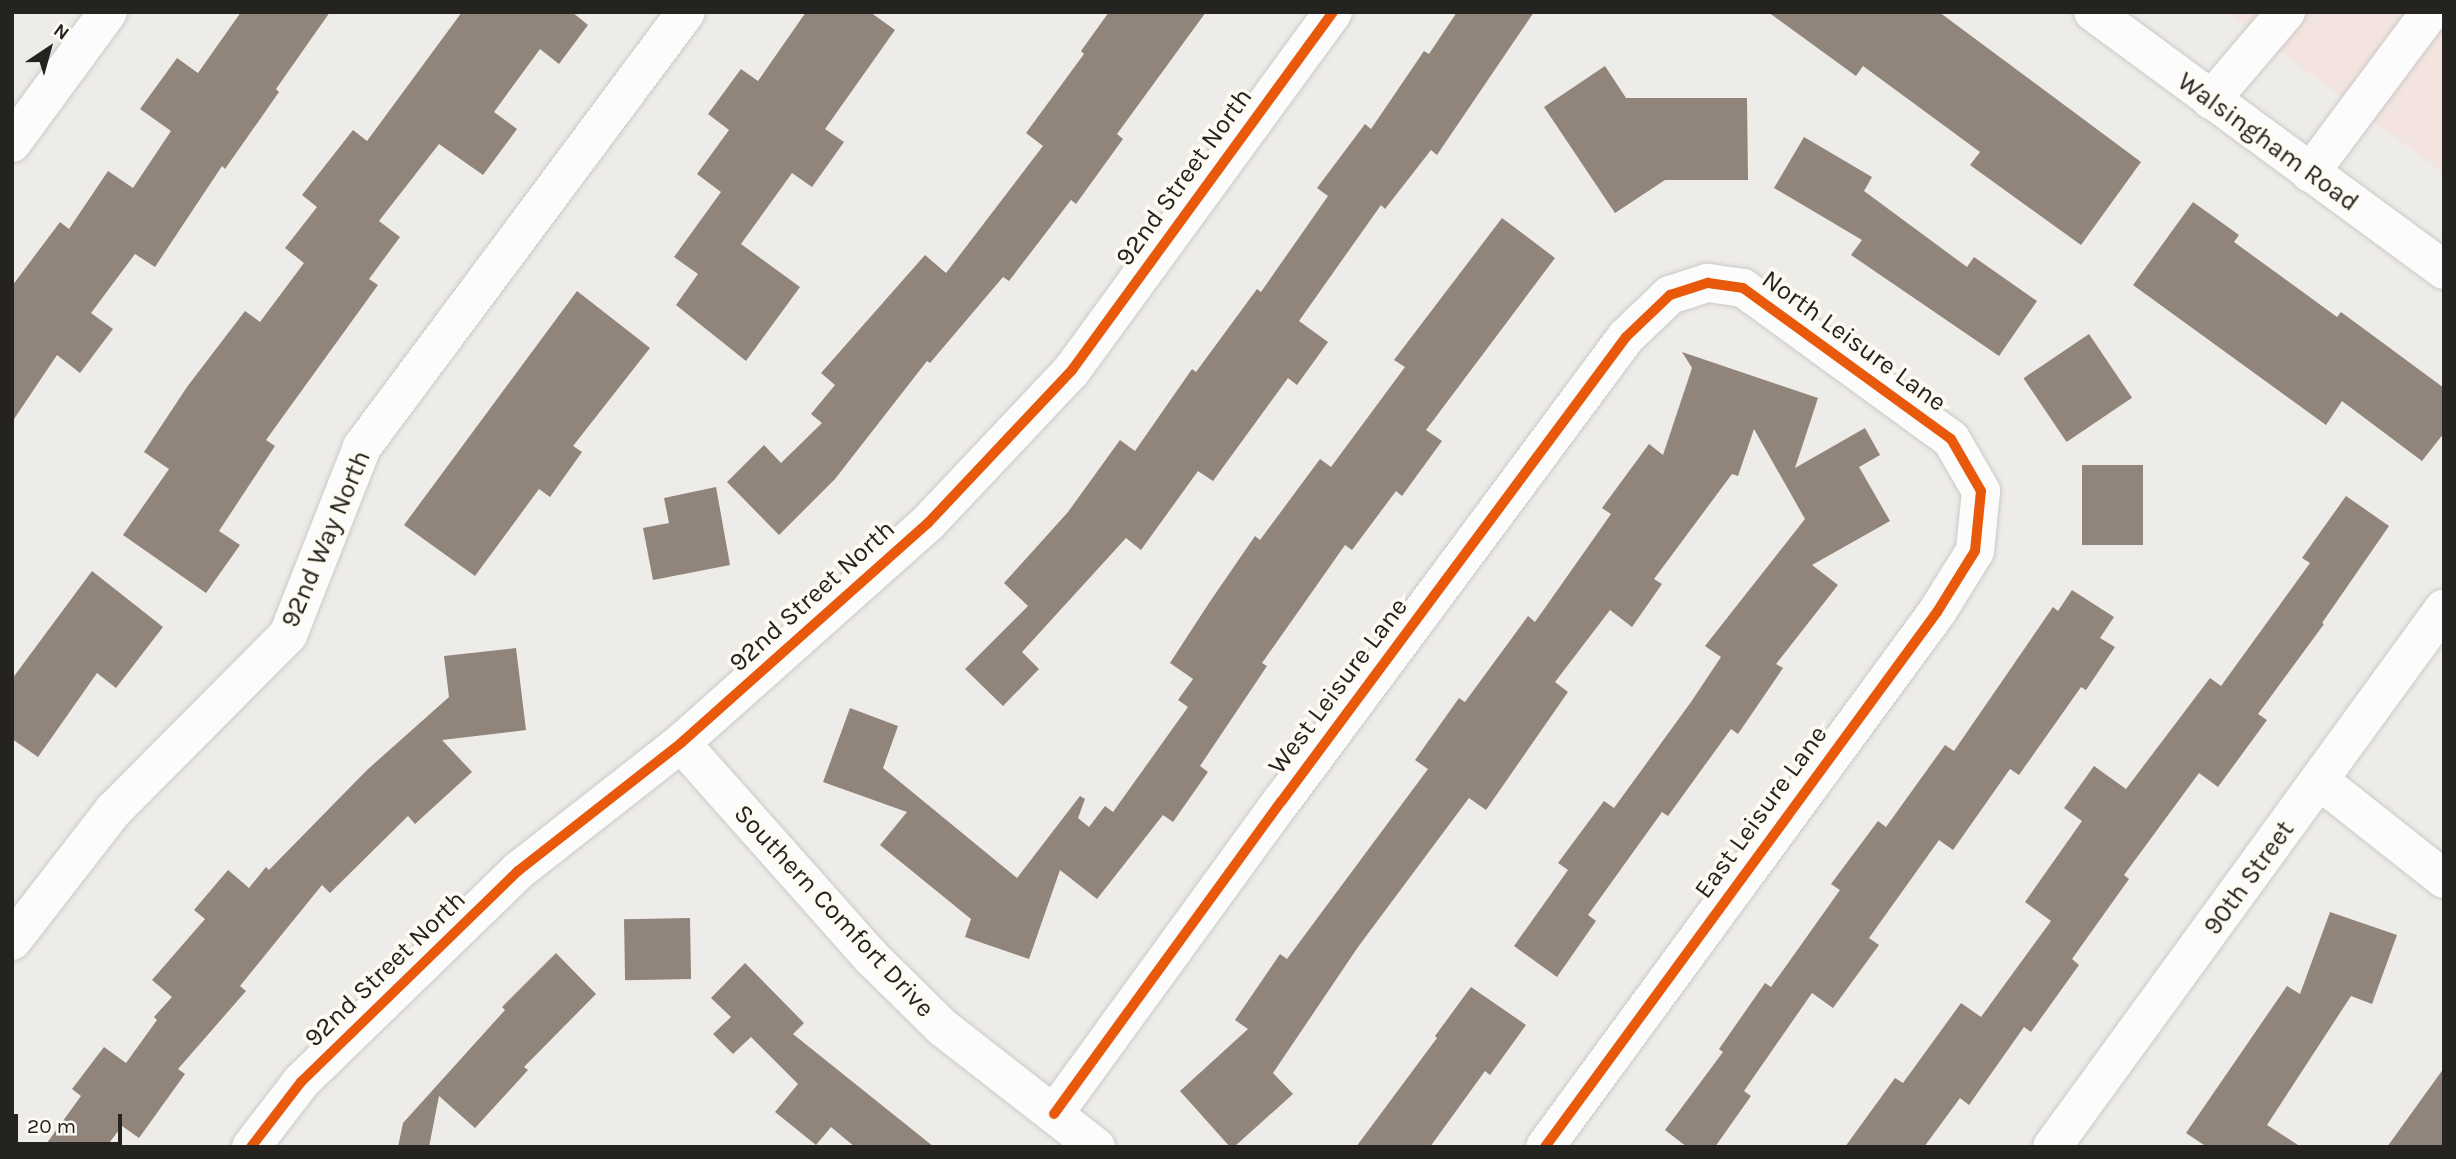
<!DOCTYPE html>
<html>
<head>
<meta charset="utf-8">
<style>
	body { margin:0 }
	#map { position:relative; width:2456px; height:1159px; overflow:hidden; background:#eeece8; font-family:Karla,sans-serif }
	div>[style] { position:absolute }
	.education>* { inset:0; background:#f3e4df }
	.building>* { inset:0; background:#90847b; transform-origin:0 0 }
	.roads { filter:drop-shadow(0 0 2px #cbc9c6) drop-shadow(0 0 2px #cbc9c6) }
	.minor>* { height:38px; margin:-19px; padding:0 19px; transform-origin:19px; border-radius:19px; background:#fcfcfc }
	.cycleway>* { height:10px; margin:-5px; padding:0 5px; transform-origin:5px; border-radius:5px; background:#e8590c }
	span { translate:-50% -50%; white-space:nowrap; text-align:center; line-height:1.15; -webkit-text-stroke:7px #fefbf3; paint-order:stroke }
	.street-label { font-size:26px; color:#242320 }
	.frame { position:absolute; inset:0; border:14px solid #242320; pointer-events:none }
	.north { position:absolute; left:14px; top:14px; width:70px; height:70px; -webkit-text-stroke:5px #fefbf3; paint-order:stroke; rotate:36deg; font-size:19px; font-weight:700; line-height:28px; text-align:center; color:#242320 }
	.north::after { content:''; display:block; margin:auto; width:24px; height:32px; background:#242320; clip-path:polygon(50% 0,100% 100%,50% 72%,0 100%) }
	.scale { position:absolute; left:14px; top:1114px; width:108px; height:32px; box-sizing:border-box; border:4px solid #242320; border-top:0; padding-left:9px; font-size:21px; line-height:24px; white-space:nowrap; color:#242320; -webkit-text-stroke:5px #fefbf3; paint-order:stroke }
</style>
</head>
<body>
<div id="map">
	<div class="education">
		<i style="clip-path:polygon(2227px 12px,2444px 12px,2444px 173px)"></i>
	</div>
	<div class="building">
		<i style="clip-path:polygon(241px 12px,330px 12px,276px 89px,279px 92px,225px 169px,222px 166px,155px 267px,135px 254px,91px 313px,113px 329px,80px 373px,57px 355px,12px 422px,12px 286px,60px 222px,69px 229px,108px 171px,133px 188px,171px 131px,140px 109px,177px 58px,198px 73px)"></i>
		<i style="clip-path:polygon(462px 12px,572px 12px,588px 25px,559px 64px,540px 49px,494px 112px,517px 129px,483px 175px,439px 144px,379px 221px,400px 237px,369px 279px,378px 285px,266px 440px,275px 446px,219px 531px,240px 545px,206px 593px,123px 535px,169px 469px,144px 452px,187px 387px,245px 311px,260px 322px,304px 263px,285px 248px,317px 207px,302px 195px,353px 130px,367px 141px)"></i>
		<i style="clip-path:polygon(806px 12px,870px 12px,895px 30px,825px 129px,844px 142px,812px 187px,792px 173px,741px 244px,800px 287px,746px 361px,676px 305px,698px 274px,674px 257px,721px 192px,697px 174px,729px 130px,708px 114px,741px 69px,758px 81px)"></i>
		<i style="clip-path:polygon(1109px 12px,1206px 12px,1117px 134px,1123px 139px,1076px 204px,1071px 200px,1009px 281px,1003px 277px,930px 363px,927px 361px,835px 479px,779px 535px,727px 482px,764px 445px,781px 463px,822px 423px,811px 414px,835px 385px,821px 373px,925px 255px,946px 273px,1043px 146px,1026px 133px,1084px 54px,1081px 51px)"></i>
		<i style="clip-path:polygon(1457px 12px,1534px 12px,1437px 155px,1431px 150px,1385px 209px,1381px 205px,1299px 321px,1328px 342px,1297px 385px,1288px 378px,1213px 481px,1198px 471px,1141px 550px,1126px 538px,1022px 652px,1039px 669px,1003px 706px,965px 669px,1028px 606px,1004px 583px,1068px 512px,1120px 440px,1135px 451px,1192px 369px,1196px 372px,1257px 289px,1261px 292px,1328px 196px,1317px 188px,1365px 124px,1371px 129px,1424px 51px,1429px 54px)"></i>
		<i style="clip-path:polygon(1768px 12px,1939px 12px,2141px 162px,2081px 245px,1970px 165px,1980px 152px,1863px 66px,1856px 76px)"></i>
		<i style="clip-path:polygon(1605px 66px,1626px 98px,1747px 98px,1748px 180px,1665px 180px,1615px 213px,1544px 107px)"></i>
		<i style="clip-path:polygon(1804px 137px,1872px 177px,1864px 191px,1967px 267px,1974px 257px,2037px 301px,1999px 356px,1851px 255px,1862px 240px,1774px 188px)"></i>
		<i style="clip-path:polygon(2193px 202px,2239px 235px,2234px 242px,2337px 317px,2341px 312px,2444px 388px,2444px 433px,2422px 461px,2342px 401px,2326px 425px,2133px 285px)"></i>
		<i style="clip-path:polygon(1502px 218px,1555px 258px,1426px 430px,1442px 441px,1402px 496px,1396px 491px,1352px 550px,1345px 545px,1262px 663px,1267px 666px,1200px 766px,1208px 772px,1173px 822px,1163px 815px,1097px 899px,1060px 870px,1029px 959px,965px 937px,971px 919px,880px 845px,907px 812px,823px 782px,850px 708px,898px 726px,883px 768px,1017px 878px,1080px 796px,1085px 799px,1078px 818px,1089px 827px,1105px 806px,1113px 812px,1188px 707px,1178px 700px,1193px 679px,1170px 663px,1209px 603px,1255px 536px,1260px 540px,1320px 459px,1331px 467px,1405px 367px,1394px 360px)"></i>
		<i style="clip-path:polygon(577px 291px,650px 348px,573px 446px,582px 452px,550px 497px,539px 489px,475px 576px,404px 525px)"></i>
		<i style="left:2089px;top:334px;width:77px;height:79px;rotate:56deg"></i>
		<i style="clip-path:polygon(1682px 352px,1818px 398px,1795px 468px,1865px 428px,1880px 455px,1859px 467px,1890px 521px,1812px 565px,1838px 585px,1776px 664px,1783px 668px,1738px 734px,1731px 729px,1668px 816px,1662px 812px,1588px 915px,1596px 921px,1557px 977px,1514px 946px,1568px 870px,1558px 863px,1604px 801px,1614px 808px,1691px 702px,1721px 657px,1705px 646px,1805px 519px,1754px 429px,1738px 476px,1732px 474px,1654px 579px,1662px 584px,1632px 627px,1610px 610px,1555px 682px,1568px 692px,1486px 810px,1469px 798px,1358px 947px,1273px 1073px,1293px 1094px,1234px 1147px,1230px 1147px,1180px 1091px,1248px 1029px,1235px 1020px,1280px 954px,1287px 959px,1428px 769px,1415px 760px,1459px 698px,1465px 702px,1528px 616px,1535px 622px,1611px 514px,1602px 508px,1649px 444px,1663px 455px,1692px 368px)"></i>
		<i style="left:2082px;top:465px;width:61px;height:80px"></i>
		<i style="clip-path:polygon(716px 487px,730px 565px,653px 580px,643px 528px,669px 523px,664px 498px)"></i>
		<i style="clip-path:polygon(2346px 496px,2389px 526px,2322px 623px,2324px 624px,2258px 714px,2267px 720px,2218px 787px,2199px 773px,2124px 875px,2129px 879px,2072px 959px,2079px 965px,2031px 1032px,2024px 1027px,1969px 1105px,1960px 1098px,1924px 1147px,1845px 1147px,1895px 1078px,1903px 1083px,1961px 1003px,1981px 1017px,2051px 921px,2025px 902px,2082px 821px,2064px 808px,2094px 766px,2126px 789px,2210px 678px,2221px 686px,2310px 563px,2302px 558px)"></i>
		<i style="clip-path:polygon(92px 571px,163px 627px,116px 688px,97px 673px,38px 757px,12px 739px,12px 679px)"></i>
		<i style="clip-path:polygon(2072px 590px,2114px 617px,2100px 638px,2115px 647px,2086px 690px,2081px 687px,2019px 775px,2010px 769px,1953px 850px,1939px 840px,1869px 938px,1879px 945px,1833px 1008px,1812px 993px,1744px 1091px,1751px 1096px,1715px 1147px,1687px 1147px,1665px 1130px,1723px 1052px,1719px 1049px,1765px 983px,1771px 987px,1840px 890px,1831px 884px,1878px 821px,1886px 827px,1945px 745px,1954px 751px,2053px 607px,2058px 611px)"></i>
		<i style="clip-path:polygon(516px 648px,526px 730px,442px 740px,472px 772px,415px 824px,408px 816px,330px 893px,322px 885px,240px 986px,246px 991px,178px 1069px,185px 1074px,139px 1138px,122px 1126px,106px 1147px,44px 1147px,81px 1096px,72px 1089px,104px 1047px,126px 1063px,157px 1020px,154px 1017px,172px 997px,152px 980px,205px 919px,194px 910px,228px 870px,249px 888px,266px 867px,269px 870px,367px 770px,449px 697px,444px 656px)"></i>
		<i style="clip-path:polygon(2330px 912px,2397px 935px,2372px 1004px,2351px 996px,2267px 1125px,2301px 1147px,2207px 1147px,2186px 1133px,2287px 986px,2300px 994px)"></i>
		<i style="left:690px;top:918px;width:61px;height:66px;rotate:89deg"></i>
		<i style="clip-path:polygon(556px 953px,596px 994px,524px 1067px,528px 1070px,475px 1128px,439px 1096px,429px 1147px,398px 1147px,403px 1123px,505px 1010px,502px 1007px)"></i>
		<i style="clip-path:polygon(745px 963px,804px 1023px,793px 1034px,934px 1147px,855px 1147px,831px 1127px,816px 1145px,775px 1112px,798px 1084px,751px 1037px,733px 1054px,713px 1034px,731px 1017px,711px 998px)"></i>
		<i style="clip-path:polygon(1471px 987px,1526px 1025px,1490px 1075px,1485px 1071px,1430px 1147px,1356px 1147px,1437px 1038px,1435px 1036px)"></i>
		<i style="clip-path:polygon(2444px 1068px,2444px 1147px,2387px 1147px)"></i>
	</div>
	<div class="roads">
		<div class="minor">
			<i style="left:2093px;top:12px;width:436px;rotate:36.3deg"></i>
			<i style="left:2211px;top:100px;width:116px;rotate:-49.6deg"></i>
			<i style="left:12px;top:143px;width:162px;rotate:-53.8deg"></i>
			<i style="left:2310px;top:173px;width:201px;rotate:-53.3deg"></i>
			<i style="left:681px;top:743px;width:288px;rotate:48.4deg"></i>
			<i style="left:872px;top:958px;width:100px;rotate:44.6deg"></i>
			<i style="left:943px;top:1028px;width:194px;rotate:37.9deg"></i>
			<i style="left:2320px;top:781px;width:158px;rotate:38.3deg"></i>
			<i style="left:12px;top:941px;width:165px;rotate:-52.2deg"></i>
			<i style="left:113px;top:811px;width:248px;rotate:-45.2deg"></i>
			<i style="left:288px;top:635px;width:202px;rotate:-68.5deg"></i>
			<i style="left:362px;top:447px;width:542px;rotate:-53.32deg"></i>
			<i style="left:1054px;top:1114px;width:386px;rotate:-54deg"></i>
			<i style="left:1281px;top:802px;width:579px;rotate:-53.43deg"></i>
			<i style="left:1626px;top:337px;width:61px;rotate:-43.7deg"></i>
			<i style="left:1670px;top:295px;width:40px;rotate:-18deg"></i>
			<i style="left:1708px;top:283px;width:35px;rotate:8deg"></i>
			<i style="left:1743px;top:288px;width:257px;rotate:36deg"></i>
			<i style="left:1951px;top:439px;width:60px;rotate:60deg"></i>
			<i style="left:1981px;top:491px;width:60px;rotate:95.7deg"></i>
			<i style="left:1975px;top:551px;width:72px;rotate:121.9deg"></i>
			<i style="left:1937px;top:612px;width:663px;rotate:126.23deg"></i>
			<i style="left:251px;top:1147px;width:82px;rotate:-52.4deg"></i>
			<i style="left:301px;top:1082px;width:303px;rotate:-44.2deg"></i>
			<i style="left:518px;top:871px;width:207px;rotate:-38.1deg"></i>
			<i style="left:681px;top:743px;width:331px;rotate:-41.7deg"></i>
			<i style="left:928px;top:523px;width:210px;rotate:-46.7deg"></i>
			<i style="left:1072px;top:370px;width:443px;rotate:-53.9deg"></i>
			<i style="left:2052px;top:1147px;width:666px;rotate:-53.97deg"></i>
		</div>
	</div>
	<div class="cycleway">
		<i style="left:1054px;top:1114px;width:386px;rotate:-54deg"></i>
		<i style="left:1281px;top:802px;width:579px;rotate:-53.43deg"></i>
		<i style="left:1626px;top:337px;width:61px;rotate:-43.7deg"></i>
		<i style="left:1670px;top:295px;width:40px;rotate:-18deg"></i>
		<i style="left:1708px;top:283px;width:35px;rotate:8deg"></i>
		<i style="left:1743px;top:288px;width:257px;rotate:36deg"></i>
		<i style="left:1951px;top:439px;width:60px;rotate:60deg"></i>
		<i style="left:1981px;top:491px;width:60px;rotate:95.7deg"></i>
		<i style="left:1975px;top:551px;width:72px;rotate:121.9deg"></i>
		<i style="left:1937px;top:612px;width:663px;rotate:126.23deg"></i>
		<i style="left:251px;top:1147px;width:82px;rotate:-52.4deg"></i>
		<i style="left:301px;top:1082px;width:303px;rotate:-44.2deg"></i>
		<i style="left:518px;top:871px;width:207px;rotate:-38.1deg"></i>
		<i style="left:681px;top:743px;width:331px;rotate:-41.7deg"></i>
		<i style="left:928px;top:523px;width:210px;rotate:-46.7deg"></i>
		<i style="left:1072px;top:370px;width:443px;rotate:-53.9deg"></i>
	</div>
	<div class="street-label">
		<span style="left:2268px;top:142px;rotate:36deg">Walsingham Road</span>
		<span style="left:1184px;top:177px;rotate:-54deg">92nd Street North</span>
		<span style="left:1854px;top:341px;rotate:36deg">North Leisure Lane</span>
		<span style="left:326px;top:539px;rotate:-67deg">92nd Way North</span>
		<span style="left:812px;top:596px;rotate:-42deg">92nd Street North</span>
		<span style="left:1338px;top:686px;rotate:-53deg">West Leisure Lane</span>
		<span style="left:1761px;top:812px;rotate:-54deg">East Leisure Lane</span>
		<span style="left:2249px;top:878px;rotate:-54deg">90th Street</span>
		<span style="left:834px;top:911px;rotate:47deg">Southern Comfort Drive</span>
		<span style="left:385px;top:969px;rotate:-44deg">92nd Street North</span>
	</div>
	<div class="frame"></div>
	<div class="north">N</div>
	<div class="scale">20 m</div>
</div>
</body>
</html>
